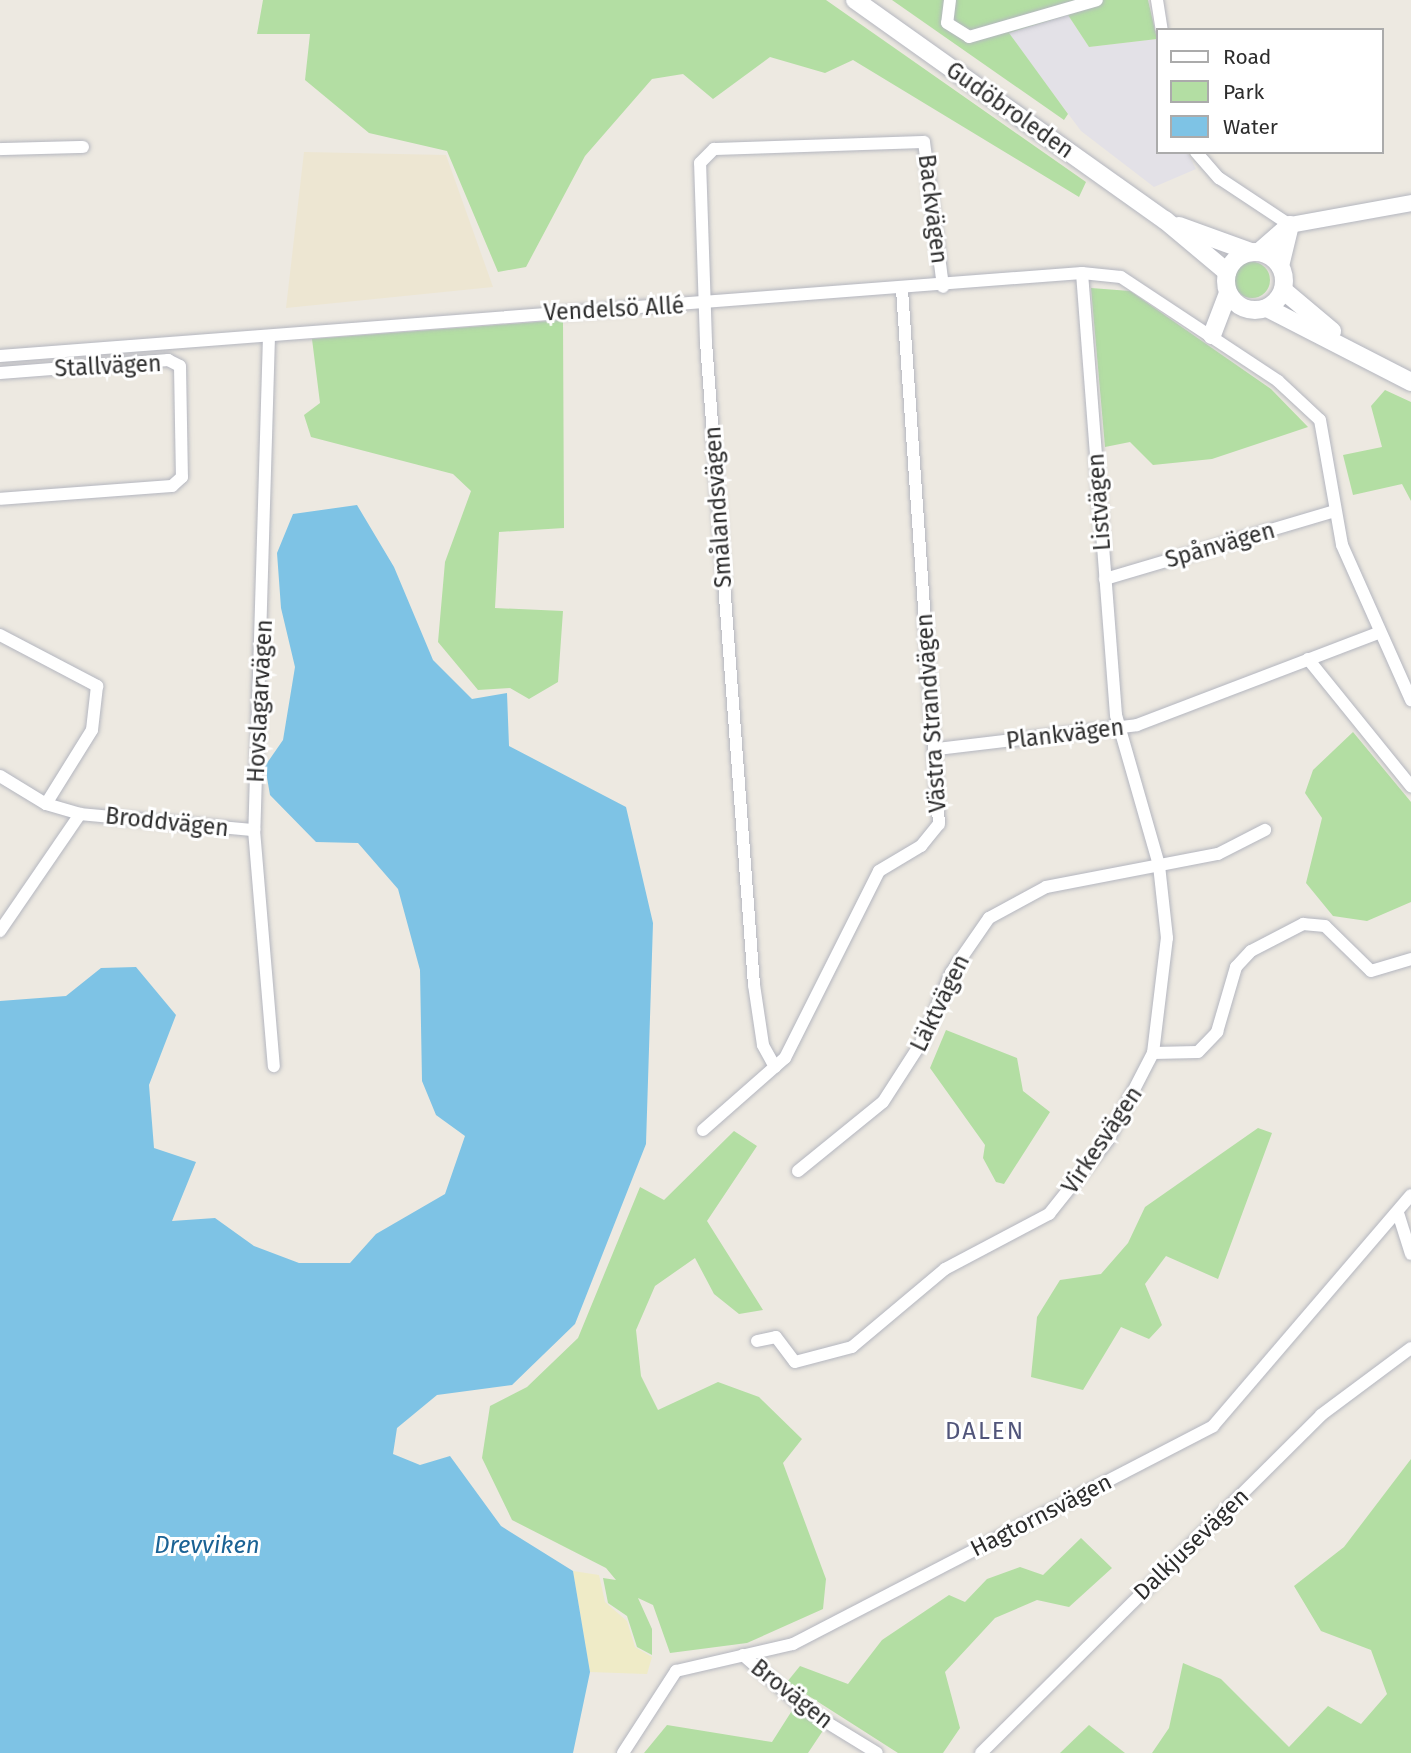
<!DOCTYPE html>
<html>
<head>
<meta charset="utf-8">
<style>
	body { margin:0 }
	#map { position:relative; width:1411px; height:1753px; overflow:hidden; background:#ede9e1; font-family:"Fira Sans",sans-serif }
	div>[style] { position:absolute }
	.industrial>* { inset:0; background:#e3e1e7 }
	.education>* { inset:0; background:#ede6d2 }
	.green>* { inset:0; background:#b3dea3 }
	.round { border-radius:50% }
	.sand>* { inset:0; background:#efebc7 }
	.water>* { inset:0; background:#7ec3e5 }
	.roads { filter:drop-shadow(0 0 2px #b4b6bf) drop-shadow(0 0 2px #b4b6bf) }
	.minor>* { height:12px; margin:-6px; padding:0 6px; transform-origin:6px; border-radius:6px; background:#fff }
	.tertiary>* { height:16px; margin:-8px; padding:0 8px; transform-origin:8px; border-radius:8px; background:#fff }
	.secondary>* { height:18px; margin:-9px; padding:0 9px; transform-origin:9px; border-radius:9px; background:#fff }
	.secondary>.ring { margin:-9px; padding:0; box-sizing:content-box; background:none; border:18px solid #fff; border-radius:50% }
	span { translate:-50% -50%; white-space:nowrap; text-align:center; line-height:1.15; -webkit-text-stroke:6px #fff; paint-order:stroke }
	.street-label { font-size:23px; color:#2d2d2d }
	.neighbourhood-label { font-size:24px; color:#51557a; letter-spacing:2px }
	.water-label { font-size:24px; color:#1a6294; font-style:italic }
	.legend { position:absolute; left:1156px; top:28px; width:228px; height:126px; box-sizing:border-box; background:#fff; border:2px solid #ababab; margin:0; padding:9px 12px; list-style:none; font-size:21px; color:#2d2d2d }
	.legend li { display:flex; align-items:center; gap:14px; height:35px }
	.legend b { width:35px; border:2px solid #ababab }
</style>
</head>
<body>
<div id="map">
	<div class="industrial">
		<i style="clip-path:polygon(1068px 15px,1089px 47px,1157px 39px,1157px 152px,1187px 152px,1196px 169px,1154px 187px,1081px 131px,1008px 33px)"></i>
	</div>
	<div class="education">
		<i style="clip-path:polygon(304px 152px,446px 155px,493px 287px,286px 308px)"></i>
	</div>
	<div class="green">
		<i style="clip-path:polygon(263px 0,826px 0,1086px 182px,1079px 197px,853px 60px,825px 73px,770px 57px,713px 99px,683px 74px,652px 79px,585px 156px,526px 267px,498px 272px,447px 151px,369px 133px,305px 80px,310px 34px,257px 34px)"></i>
		<i style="clip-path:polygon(892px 0,1148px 0,1157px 39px,1089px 47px,1068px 15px,1009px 33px,1068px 114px,1064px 120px)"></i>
		<i class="round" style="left:1234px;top:262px;width:36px;height:36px"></i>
		<i style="clip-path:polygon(1091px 288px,1130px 291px,1271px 389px,1308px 427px,1212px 459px,1153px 465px,1130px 442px,1105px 447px)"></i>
		<i style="clip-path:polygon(563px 320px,564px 528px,499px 532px,495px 608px,563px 611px,558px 682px,529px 699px,510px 688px,478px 690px,438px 642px,445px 562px,471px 491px,453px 474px,311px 437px,304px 415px,320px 403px,312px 339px)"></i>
		<i style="clip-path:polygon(1385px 390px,1411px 402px,1411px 501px,1402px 484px,1353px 495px,1343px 455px,1382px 447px,1371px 406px)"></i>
		<i style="clip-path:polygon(1353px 732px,1411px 802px,1411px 902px,1367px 921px,1333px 916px,1306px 883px,1322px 818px,1305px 793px,1313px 770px)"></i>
		<i style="clip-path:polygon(946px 1030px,1017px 1058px,1023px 1091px,1050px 1112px,1004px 1184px,996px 1182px,983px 1158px,985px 1145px,930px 1068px)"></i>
		<i style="clip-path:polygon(1258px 1128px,1272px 1133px,1218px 1279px,1166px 1256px,1145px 1284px,1162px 1325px,1149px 1339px,1121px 1327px,1083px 1390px,1031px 1377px,1037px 1317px,1060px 1280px,1101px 1274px,1128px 1243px,1145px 1207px)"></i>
		<i style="clip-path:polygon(734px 1131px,757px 1146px,707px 1221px,763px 1310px,739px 1314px,714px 1294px,695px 1258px,655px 1286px,636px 1330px,641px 1376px,658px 1410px,718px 1382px,759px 1397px,802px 1439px,783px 1463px,826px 1579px,823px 1609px,747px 1643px,670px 1653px,653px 1605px,638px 1598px,652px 1629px,652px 1655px,637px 1647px,627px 1616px,608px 1603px,603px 1578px,616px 1580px,606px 1568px,512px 1520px,482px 1458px,490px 1406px,527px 1387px,578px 1338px,640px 1187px,664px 1200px)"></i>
		<i style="clip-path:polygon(1411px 1459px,1411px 1753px,1152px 1753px,1169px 1728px,1183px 1663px,1221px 1679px,1289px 1747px,1328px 1706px,1361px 1724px,1387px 1694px,1371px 1650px,1321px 1631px,1294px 1586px,1344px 1547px)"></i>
		<i style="clip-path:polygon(1081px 1538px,1112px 1568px,1069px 1607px,1037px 1600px,995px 1618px,945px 1672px,960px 1728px,943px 1753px,898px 1753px,787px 1682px,800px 1666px,848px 1684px,882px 1640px,949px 1595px,965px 1602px,987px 1579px,1020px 1567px,1043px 1575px)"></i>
		<i style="clip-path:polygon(793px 1709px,824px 1729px,808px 1753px,644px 1753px,667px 1725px,772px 1742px)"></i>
		<i style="clip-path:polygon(1089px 1725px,1125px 1753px,1060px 1753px)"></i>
	</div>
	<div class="sand">
		<i style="clip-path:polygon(573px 1571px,599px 1575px,605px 1602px,627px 1621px,635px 1647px,652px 1657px,647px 1674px,590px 1672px)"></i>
	</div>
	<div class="water">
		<i style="clip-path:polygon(357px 505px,394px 567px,433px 660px,472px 699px,507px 693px,509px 746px,626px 807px,653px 923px,646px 1144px,575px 1324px,512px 1385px,437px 1395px,397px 1428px,393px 1454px,420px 1465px,450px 1456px,501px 1526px,573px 1571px,590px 1672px,573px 1753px,0 1753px,0 1001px,66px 996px,101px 968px,136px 967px,176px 1015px,149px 1085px,154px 1148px,196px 1162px,172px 1221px,215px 1218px,254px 1246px,299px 1263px,350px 1263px,376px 1234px,445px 1194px,465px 1136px,436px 1115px,422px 1081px,420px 970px,398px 889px,358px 843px,316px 842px,270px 795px,265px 766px,283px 740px,295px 667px,281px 608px,277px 553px,293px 514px)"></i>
	</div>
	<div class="roads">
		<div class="minor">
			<i style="left:950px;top:0;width:23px;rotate:97deg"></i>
			<i style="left:947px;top:23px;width:26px;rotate:32deg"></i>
			<i style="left:969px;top:37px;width:133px;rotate:-16.1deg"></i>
			<i style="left:1157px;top:0;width:30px;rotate:81deg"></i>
			<i style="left:0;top:149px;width:83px;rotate:-1.4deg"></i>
			<i style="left:1196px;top:152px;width:35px;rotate:49deg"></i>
			<i style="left:1219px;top:178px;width:85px;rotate:33.5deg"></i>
			<i style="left:269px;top:336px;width:494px;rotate:91.7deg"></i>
			<i style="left:254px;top:830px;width:237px;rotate:85.2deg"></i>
			<i style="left:0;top:356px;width:1085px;rotate:-4.39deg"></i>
			<i style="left:1082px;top:273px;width:39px;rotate:6deg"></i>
			<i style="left:1121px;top:277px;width:188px;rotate:33.5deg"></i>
			<i style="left:1278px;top:381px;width:57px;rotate:42.9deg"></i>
			<i style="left:1320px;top:420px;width:127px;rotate:80deg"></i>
			<i style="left:1342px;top:545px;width:170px;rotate:66deg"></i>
			<i style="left:0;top:373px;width:169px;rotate:-4.4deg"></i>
			<i style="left:168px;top:360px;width:13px;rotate:27deg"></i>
			<i style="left:180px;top:366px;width:111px;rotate:89deg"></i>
			<i style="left:182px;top:477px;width:13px;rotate:138deg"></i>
			<i style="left:172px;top:486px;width:172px;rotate:175.7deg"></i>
			<i style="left:1105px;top:579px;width:239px;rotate:-16.5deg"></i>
			<i style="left:0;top:635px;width:110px;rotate:27.7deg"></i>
			<i style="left:97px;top:686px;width:44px;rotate:96.5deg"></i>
			<i style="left:92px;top:730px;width:87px;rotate:121.9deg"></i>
			<i style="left:1308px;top:659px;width:164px;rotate:51deg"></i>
			<i style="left:937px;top:749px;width:201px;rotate:-6.8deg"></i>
			<i style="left:1137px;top:725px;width:258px;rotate:-20.9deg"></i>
			<i style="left:0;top:776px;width:54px;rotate:31.3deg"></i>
			<i style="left:46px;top:804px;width:35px;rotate:16deg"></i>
			<i style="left:80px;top:814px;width:175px;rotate:5.3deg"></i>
			<i style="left:0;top:931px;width:142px;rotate:-55.6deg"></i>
			<i style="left:1153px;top:1053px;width:45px;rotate:-1.3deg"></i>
			<i style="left:1198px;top:1052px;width:28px;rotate:-46deg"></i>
			<i style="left:1217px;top:1032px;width:68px;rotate:-73.7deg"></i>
			<i style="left:1236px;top:967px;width:22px;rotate:-47deg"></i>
			<i style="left:1251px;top:951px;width:59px;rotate:-27.4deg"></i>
			<i style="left:1303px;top:924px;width:22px;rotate:5deg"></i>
			<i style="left:1325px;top:926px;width:64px;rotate:44.4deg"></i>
			<i style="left:1371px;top:971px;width:42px;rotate:-16.7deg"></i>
			<i style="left:775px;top:1067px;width:25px;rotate:-119deg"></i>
			<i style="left:763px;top:1045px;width:61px;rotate:-98.5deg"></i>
			<i style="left:754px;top:985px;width:645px;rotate:-94.27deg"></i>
			<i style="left:706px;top:342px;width:179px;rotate:-91.9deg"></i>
			<i style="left:700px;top:163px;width:20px;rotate:-45deg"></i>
			<i style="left:714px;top:149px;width:210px;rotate:-1.9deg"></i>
			<i style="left:924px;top:142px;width:146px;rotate:82.5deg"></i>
			<i style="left:703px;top:1130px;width:109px;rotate:-41.3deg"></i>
			<i style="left:785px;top:1058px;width:209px;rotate:-63.3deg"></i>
			<i style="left:879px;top:871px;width:49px;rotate:-30.8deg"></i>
			<i style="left:921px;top:846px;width:28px;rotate:-51deg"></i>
			<i style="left:939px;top:824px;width:536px;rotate:-93.96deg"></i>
			<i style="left:798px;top:1171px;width:109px;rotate:-39.1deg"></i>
			<i style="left:883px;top:1102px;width:74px;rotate:-57.2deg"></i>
			<i style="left:923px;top:1040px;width:73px;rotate:-67.3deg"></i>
			<i style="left:951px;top:973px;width:67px;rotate:-55.4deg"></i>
			<i style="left:989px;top:918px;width:65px;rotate:-28.5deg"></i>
			<i style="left:1046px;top:887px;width:175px;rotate:-10.9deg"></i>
			<i style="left:1218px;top:854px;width:53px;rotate:-27.1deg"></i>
			<i style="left:1398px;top:1213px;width:43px;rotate:72.4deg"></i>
			<i style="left:757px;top:1341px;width:19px;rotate:-12deg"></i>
			<i style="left:776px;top:1337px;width:31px;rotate:53deg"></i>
			<i style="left:795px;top:1362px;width:59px;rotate:-14.7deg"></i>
			<i style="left:852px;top:1347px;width:121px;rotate:-40deg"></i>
			<i style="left:945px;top:1269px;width:118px;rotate:-27.9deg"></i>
			<i style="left:1049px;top:1214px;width:95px;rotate:-51.4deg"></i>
			<i style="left:1108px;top:1140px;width:98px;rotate:-62.7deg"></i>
			<i style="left:1153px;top:1053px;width:116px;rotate:-83.1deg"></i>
			<i style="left:1167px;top:938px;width:73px;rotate:-96.3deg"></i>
			<i style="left:1159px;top:865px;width:156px;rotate:-106deg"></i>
			<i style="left:1116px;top:715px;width:443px;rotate:-94.4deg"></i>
			<i style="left:743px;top:1655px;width:82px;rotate:41.1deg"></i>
			<i style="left:805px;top:1709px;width:84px;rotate:31.4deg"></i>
			<i style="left:623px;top:1753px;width:98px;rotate:-57.1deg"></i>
			<i style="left:676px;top:1671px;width:120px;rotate:-13deg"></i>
			<i style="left:793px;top:1644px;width:473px;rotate:-27.4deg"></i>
			<i style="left:1213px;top:1426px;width:304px;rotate:-49.4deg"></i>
			<i style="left:981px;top:1753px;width:479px;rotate:-44.8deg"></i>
			<i style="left:1321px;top:1415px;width:112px;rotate:-36.7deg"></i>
		</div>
		<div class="tertiary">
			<i style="left:1290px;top:225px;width:123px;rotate:-10.3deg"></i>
		</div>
		<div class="secondary">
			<i style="left:855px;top:0;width:380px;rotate:35.4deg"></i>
			<i style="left:1165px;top:220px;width:81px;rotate:40deg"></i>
			<i style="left:1179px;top:226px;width:77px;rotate:19.9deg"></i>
			<i class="ring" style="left:1226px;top:252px;width:40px;height:40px"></i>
			<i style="left:1259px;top:252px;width:41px;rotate:-41.1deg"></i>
			<i style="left:1280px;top:266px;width:42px;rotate:-76.3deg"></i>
			<i style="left:1283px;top:290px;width:64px;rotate:39.9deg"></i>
			<i style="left:1267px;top:308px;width:162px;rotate:27.2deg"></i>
			<i style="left:1212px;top:335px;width:45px;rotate:-69.1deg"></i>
		</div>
	</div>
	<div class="street-label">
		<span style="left:1010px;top:110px;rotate:35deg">Gudöbroleden</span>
		<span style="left:933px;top:209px;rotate:83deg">Backvägen</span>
		<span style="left:614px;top:309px;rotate:-3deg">Vendelsö Allé</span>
		<span style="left:108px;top:366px;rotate:-3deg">Stallvägen</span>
		<span style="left:1099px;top:502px;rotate:-94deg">Listvägen</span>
		<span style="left:718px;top:507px;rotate:-94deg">Smålandsvägen</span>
		<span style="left:1220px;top:545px;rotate:-16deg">Spånvägen</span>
		<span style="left:260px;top:701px;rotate:-87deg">Hovslagarvägen</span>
		<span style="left:931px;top:713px;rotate:-94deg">Västra Strandvägen</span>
		<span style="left:1065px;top:734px;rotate:-7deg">Plankvägen</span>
		<span style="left:167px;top:822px;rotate:6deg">Broddvägen</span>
		<span style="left:940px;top:1003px;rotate:-64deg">Läktvägen</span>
		<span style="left:1102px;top:1140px;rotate:-56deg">Virkesvägen</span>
		<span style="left:1041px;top:1515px;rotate:-27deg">Hagtornsvägen</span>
		<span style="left:1191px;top:1544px;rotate:-44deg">Dalkjusevägen</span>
		<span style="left:792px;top:1694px;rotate:38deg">Brovägen</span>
	</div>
	<div class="neighbourhood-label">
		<span style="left:985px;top:1432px">DALEN</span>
	</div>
	<div class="water-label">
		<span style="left:207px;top:1546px">Drevviken</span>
	</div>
	<ul class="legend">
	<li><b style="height:9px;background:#fff"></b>Road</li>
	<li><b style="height:19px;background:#b3dea3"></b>Park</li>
	<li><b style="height:19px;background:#7ec3e5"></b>Water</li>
	</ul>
</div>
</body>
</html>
